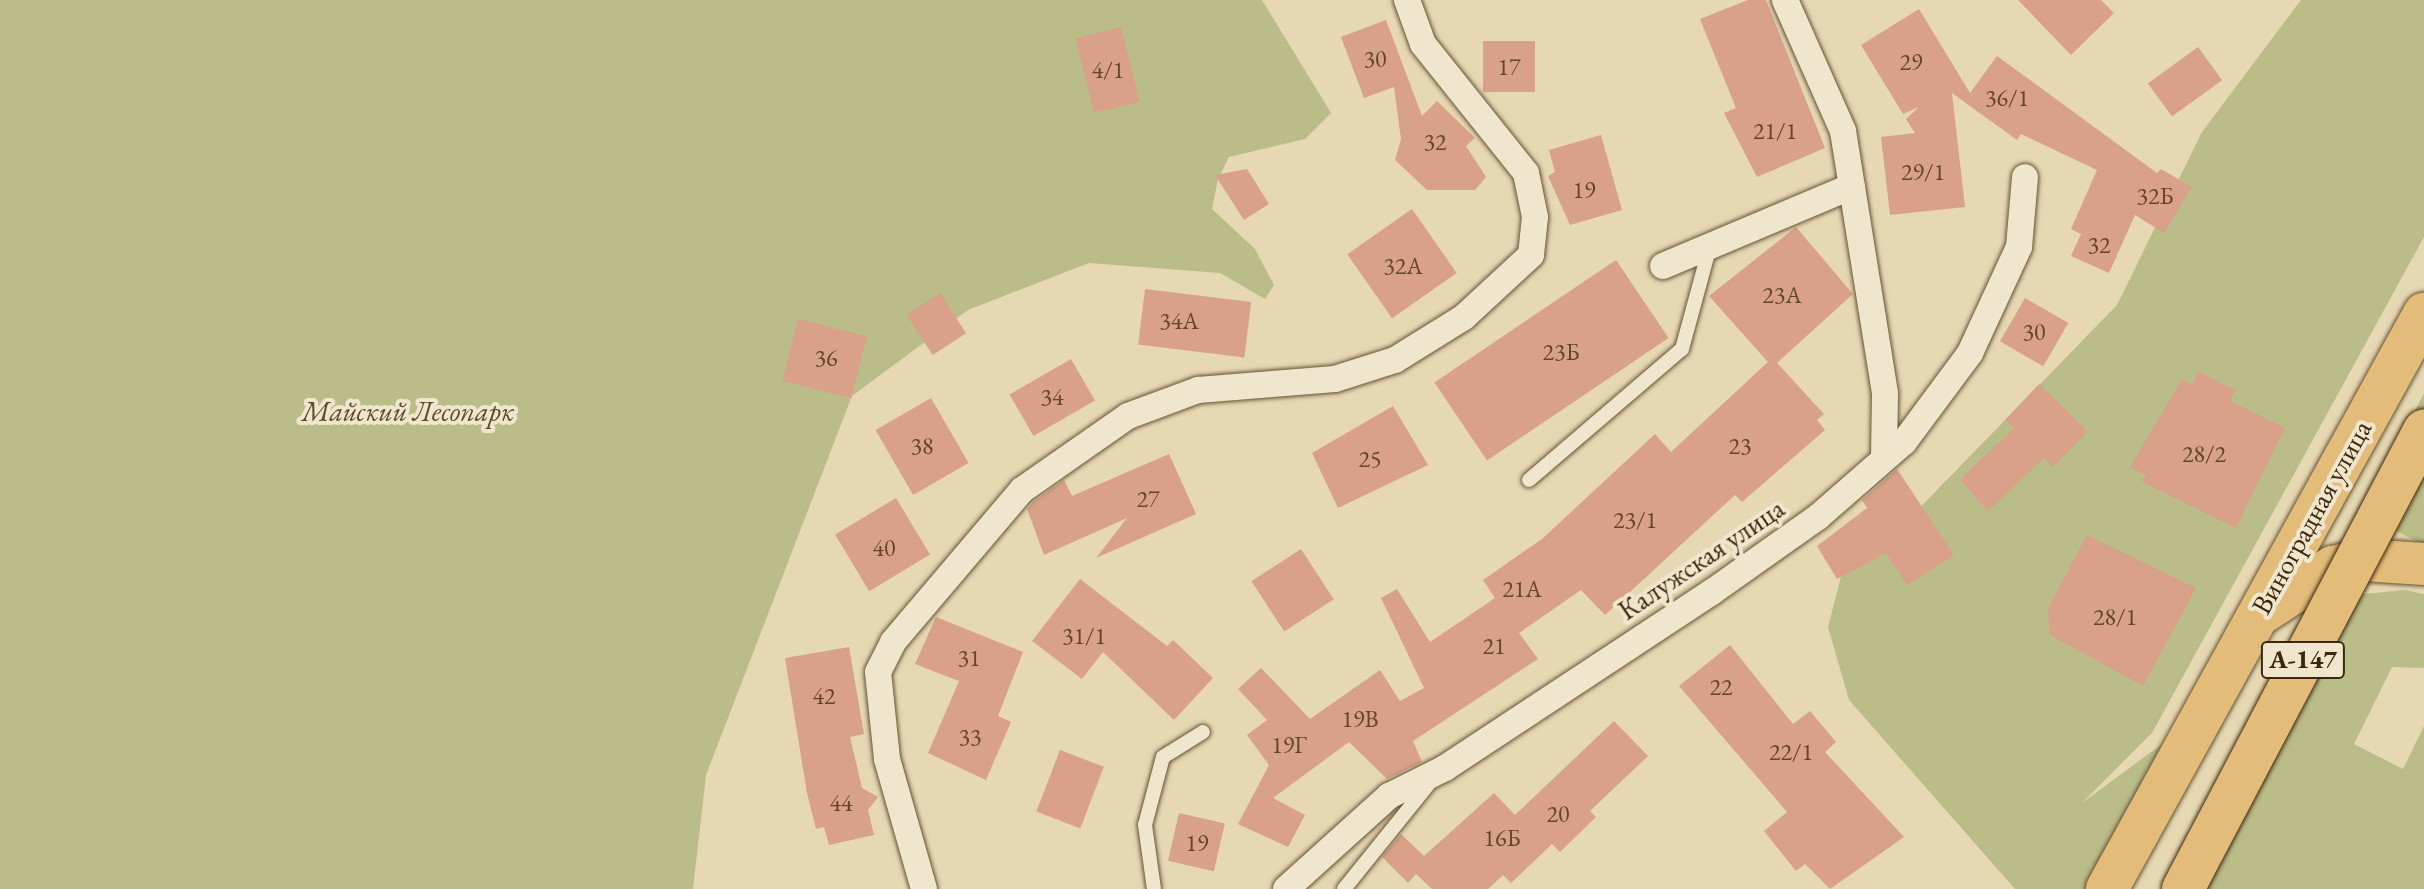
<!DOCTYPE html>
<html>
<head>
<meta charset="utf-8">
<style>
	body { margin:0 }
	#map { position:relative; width:2424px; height:889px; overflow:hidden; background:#e6d8b2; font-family:"EB Garamond",serif }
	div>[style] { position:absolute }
	.green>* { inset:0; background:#babd88 }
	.building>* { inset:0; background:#d9a189; transform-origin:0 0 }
	.roads { filter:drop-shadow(0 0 2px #665335) drop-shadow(0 0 2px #665335) }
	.lane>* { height:14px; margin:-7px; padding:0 7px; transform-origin:7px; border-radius:7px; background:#efe6cd }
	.street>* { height:26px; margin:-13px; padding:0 13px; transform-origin:13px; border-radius:13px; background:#efe6cd }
	.primary>* { height:42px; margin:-21px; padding:0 21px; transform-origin:21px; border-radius:21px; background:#e3bc79 }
	.bridges { filter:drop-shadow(0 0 2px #3c270b) drop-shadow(0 0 2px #3c270b) }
	.primary-bridge>* { height:42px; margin:-21px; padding:0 21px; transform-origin:21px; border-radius:21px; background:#e3bc79 }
	span { translate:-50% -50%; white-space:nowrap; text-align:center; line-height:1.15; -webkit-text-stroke:8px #efe6cd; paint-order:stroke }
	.number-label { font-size:24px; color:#63462a }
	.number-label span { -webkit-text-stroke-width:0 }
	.shield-label span { padding:2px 6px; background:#efe6cd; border:2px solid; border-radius:6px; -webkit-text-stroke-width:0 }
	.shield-label { font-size:26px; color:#3c270b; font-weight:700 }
	.park-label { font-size:28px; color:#5c4c2a; font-style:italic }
	.street-label { font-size:28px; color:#3c270b }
</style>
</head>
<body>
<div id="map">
	<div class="green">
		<i style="clip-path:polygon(0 0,1262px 0,1331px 113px,1305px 139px,1229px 157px,1218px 179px,1212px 209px,1255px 249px,1274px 285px,1265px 299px,1220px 273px,1089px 263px,968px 310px,852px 396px,706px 775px,693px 889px,0 889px)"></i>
		<i style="clip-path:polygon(2301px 0,2424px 0,2424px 237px,2152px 733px,2082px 803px,2170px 738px,2093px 889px,2015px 889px,1849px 700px,1828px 627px,1844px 565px,1904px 524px,2117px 305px,2202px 132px)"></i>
		<i style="clip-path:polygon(2424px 393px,2424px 545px,2384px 525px,2378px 484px)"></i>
		<i style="clip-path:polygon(2405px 590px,2424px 594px,2424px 668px,2392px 667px,2354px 744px,2403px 769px,2424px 726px,2424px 889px,2190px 889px,2354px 595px)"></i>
	</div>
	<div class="building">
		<i style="clip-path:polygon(1748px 0,1766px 0,1825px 148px,1757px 177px,1724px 113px,1736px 108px,1700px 19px)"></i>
		<i style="clip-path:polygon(2018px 0,2101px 0,2114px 13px,2071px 55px)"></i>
		<i style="clip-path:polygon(1919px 9px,1970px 93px,1997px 56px,2157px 173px,2161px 169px,2192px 187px,2164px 233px,2135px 215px,2109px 273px,2071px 256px,2081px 234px,2071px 229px,2097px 170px,2021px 134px,2017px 140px,1952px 93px,1965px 207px,1890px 215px,1881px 137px,1915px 133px,1906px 119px,1919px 107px,1903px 114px,1861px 45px)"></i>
		<i style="clip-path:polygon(1386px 20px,1422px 116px,1437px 101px,1475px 138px,1466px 146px,1486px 177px,1475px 190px,1427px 190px,1395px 160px,1401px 139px,1394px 87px,1364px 98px,1341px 37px)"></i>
		<i style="left:1121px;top:27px;width:77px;height:47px;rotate:76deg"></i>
		<i style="left:1483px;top:41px;width:52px;height:51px"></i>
		<i style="left:2198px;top:47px;width:41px;height:62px;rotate:54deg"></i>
		<i style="clip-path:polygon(1601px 135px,1622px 210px,1570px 225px,1548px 176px,1555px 172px,1549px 150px)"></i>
		<i style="clip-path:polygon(1247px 169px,1269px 204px,1244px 220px,1215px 175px)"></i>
		<i style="left:1412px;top:209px;width:78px;height:79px;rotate:55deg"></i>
		<i style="clip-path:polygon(1796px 227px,1853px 294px,1777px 363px,1824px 414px,1817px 420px,1825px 430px,1742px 502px,1735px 495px,1605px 615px,1581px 590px,1519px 633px,1538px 659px,1413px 741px,1422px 762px,1387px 779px,1349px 742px,1273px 798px,1305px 815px,1288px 847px,1238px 824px,1269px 765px,1247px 735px,1267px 720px,1238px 689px,1261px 668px,1310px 719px,1380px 670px,1400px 701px,1424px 688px,1381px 598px,1397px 589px,1430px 642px,1495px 598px,1483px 580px,1542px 539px,1655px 434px,1671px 452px,1768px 362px,1709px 296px)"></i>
		<i style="left:1616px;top:260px;width:94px;height:219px;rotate:56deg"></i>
		<i style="left:1145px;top:289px;width:107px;height:56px;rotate:7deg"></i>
		<i style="left:940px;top:293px;width:48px;height:40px;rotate:57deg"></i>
		<i style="left:2025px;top:298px;width:50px;height:50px;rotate:30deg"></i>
		<i style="left:798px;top:319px;width:71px;height:64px;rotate:14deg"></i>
		<i style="left:1071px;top:359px;width:48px;height:71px;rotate:60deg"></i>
		<i style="clip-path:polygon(2198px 371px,2235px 390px,2230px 401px,2285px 428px,2236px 528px,2142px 482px,2146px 475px,2130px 467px,2182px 379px,2192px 384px)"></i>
		<i style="clip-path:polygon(2039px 384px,2088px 431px,2053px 467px,2044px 458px,1988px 511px,1960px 480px,2014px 428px,2005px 420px)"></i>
		<i style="left:931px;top:398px;width:75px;height:64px;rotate:60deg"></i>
		<i style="clip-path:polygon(1393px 406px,1428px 465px,1338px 508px,1312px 453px)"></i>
		<i style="clip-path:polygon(1169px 454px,1196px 514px,1096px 558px,1127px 518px,1044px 555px,1027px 509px,1033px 502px,1064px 480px,1072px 496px)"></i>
		<i style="clip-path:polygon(1897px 469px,1954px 555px,1907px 585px,1886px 553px,1837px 579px,1817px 546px,1867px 508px,1862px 500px)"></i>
		<i style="left:896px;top:498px;width:66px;height:71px;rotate:59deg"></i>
		<i style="clip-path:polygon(2087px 535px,2196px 588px,2143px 686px,2050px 635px,2048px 608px)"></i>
		<i style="left:1301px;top:549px;width:60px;height:59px;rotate:57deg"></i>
		<i style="clip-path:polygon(1080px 579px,1167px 646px,1173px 640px,1213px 678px,1174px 720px,1103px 652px,1082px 679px,1032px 641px)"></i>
		<i style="clip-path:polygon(936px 617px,1023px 652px,998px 716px,1011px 722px,986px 780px,928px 753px,959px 681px,915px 664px)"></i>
		<i style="clip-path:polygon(1730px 645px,1793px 724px,1810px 711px,1836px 742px,1825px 752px,1904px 837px,1830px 889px,1805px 864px,1796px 871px,1764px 831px,1787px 812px,1679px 686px)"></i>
		<i style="clip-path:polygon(849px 647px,864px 734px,850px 737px,862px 788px,878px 797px,868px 810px,874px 835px,829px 845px,824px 827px,816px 829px,807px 793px,785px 658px)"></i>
		<i style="clip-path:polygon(1614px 721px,1648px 756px,1590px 811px,1596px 817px,1560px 852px,1552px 844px,1511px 883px,1503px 875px,1488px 889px,1432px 889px,1416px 874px,1408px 883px,1382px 857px,1401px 834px,1424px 856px,1494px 793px,1515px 815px)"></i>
		<i style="left:1060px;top:750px;width:47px;height:66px;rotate:21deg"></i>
		<i style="left:1179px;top:813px;width:47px;height:49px;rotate:13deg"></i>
	</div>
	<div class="roads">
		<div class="lane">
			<i style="left:1529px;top:480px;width:201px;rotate:-40.6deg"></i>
			<i style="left:1682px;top:349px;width:107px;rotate:-74.8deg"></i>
			<i style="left:1154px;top:889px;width:65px;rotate:-98deg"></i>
			<i style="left:1145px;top:825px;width:70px;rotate:-75.2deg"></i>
			<i style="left:1163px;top:757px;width:47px;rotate:-32deg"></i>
			<i style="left:1344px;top:889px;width:134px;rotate:-51.1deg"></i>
		</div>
		<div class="street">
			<i style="left:1785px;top:0;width:143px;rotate:66.1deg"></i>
			<i style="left:1843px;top:131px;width:266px;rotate:80.9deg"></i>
			<i style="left:1885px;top:394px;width:65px;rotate:90.9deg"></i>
			<i style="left:1663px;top:266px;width:205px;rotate:-22.9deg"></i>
			<i style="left:924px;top:889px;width:135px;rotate:-105.9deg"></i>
			<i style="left:887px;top:759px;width:87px;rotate:-95.9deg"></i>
			<i style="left:878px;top:672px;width:34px;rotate:-63deg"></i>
			<i style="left:893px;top:642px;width:199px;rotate:-49.7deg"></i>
			<i style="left:1022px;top:490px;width:129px;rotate:-34.9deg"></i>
			<i style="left:1128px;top:416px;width:75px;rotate:-20.4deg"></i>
			<i style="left:1198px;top:390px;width:137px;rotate:-4.6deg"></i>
			<i style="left:1335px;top:379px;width:63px;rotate:-17.6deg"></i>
			<i style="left:1395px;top:360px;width:81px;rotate:-31.9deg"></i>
			<i style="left:1464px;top:317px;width:91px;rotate:-42.8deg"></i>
			<i style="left:1531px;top:255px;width:38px;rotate:-84deg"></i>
			<i style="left:1535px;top:217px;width:45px;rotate:-101.6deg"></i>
			<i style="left:1526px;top:173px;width:165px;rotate:-128.6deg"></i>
			<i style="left:1423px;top:44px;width:47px;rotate:-110deg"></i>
			<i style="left:1286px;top:889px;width:139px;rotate:-42.1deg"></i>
			<i style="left:1389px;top:796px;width:63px;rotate:-26.6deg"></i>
			<i style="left:1445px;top:768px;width:320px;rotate:-33.4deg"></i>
			<i style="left:1712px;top:592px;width:130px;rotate:-35.3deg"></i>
			<i style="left:1818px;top:517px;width:114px;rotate:-41.1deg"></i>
			<i style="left:1904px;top:442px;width:111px;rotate:-53.4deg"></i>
			<i style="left:1970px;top:353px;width:117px;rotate:-65.2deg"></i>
			<i style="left:2019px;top:247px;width:70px;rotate:-85.1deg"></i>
		</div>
		<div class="primary">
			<i style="left:2265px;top:611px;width:81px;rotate:-32.9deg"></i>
			<i style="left:2333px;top:567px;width:32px;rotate:-13deg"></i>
			<i style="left:2364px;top:560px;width:60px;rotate:3.8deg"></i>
			<i style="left:2107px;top:889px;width:657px;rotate:-61.13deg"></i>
		</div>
	</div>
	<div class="bridges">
		<div class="primary-bridge">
			<i style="left:2183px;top:889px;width:518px;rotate:-62.25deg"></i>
		</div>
	</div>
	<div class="number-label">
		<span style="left:1375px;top:59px">30</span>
		<span style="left:1911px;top:62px">29</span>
		<span style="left:1509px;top:67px">17</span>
		<span style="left:1108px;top:70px">4/1</span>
		<span style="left:2007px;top:98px">36/1</span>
		<span style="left:1775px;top:131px">21/1</span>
		<span style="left:1435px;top:142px">32</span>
		<span style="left:1923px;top:172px">29/1</span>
		<span style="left:1584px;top:190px">19</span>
		<span style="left:2155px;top:196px">32Б</span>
		<span style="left:2099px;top:245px">32</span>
		<span style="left:1403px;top:266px">32А</span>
		<span style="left:1782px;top:295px">23А</span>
		<span style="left:1179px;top:321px">34А</span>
		<span style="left:2034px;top:332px">30</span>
		<span style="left:1561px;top:352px">23Б</span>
		<span style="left:826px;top:358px">36</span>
		<span style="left:1052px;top:397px">34</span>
		<span style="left:922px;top:446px">38</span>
		<span style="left:1740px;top:446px">23</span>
		<span style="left:2204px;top:454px">28/2</span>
		<span style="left:1370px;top:459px">25</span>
		<span style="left:1148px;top:499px">27</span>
		<span style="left:1635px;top:520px">23/1</span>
		<span style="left:884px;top:548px">40</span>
		<span style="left:1522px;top:589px">21А</span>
		<span style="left:2115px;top:617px">28/1</span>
		<span style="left:1084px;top:636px">31/1</span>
		<span style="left:1494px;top:646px">21</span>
		<span style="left:969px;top:658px">31</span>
		<span style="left:1721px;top:687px">22</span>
		<span style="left:824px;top:696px">42</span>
		<span style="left:1360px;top:719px">19В</span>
		<span style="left:970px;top:737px">33</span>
		<span style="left:1289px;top:745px">19Г</span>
		<span style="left:1791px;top:752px">22/1</span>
		<span style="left:841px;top:803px">44</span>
		<span style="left:1558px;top:814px">20</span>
		<span style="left:1502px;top:838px">16Б</span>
		<span style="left:1197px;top:843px">19</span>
	</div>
	<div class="shield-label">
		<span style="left:2303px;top:660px">А-147</span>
	</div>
	<div class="park-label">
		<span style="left:408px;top:411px">Майский Лесопарк</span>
	</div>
	<div class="street-label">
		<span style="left:2311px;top:517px;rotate:-61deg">Виноградная улица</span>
		<span style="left:1701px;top:559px;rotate:-34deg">Калужская улица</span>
	</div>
</div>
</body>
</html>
